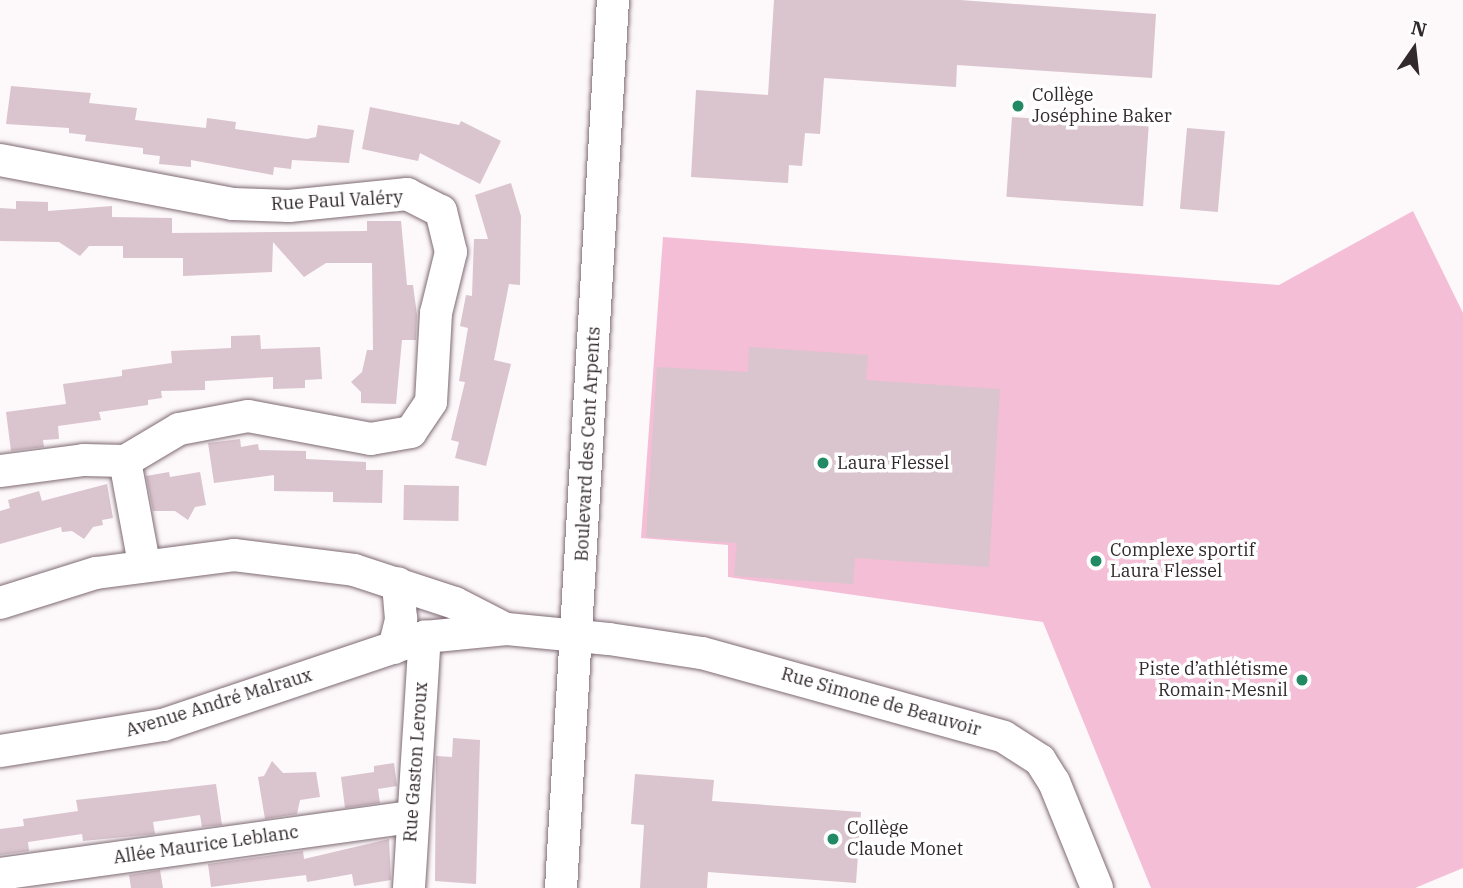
<!DOCTYPE html>
<html>
<head>
<meta charset="utf-8">
<style>
	body { margin:0 }
	#map { position:relative; width:1463px; height:888px; overflow:hidden; background:#fdf8fa; font-family:"IBM Plex Serif",serif }
	div>[style] { position:absolute }
	.green>* { inset:0; background:#f4bed6 }
	.building>* { inset:0; background:#dac4cd; transform-origin:0 0 }
	.roads { filter:drop-shadow(0 0 2px #7e6a73) drop-shadow(0 0 2px #7e6a73) }
	.minor>* { height:32px; margin:-16px; padding:0 16px; transform-origin:16px; border-radius:16px; background:#fff }
	.dots>* { width:19px; height:19px; translate:-50% -50%; box-sizing:border-box; border:4px solid #fff; border-radius:50% }
	span { translate:-50% -50%; white-space:nowrap; text-align:center; line-height:1.15; -webkit-text-stroke:7px #fff; paint-order:stroke }
	.poi-label { font-size:18px; color:#32292d }
	.left { translate:0 -50%; text-align:left }
	.right { translate:-100% -50%; text-align:right }
	.street-label { font-size:18px; color:#32292d }
	.north { position:absolute; left:1379px; top:14px; width:70px; height:70px; -webkit-text-stroke:5px #fff; paint-order:stroke; rotate:14deg; font-size:19px; font-weight:700; line-height:28px; text-align:center; color:#32292d }
	.north::after { content:''; display:block; margin:auto; width:24px; height:32px; background:#32292d; clip-path:polygon(50% 0,100% 100%,50% 72%,0 100%) }
</style>
</head>
<body>
<div id="map">
	<div class="green">
		<i style="clip-path:polygon(1413px 211px,1463px 313px,1463px 868px,1415px 888px,1151px 888px,1043px 622px,728px 577px,728px 545px,641px 538px,663px 237px,1279px 285px)"></i>
	</div>
	<div class="building">
		<i style="clip-path:polygon(774px 0,960px 0,1156px 14px,1152px 78px,957px 65px,956px 87px,824px 78px,820px 134px,805px 133px,802px 166px,789px 165px,788px 183px,691px 177px,696px 90px,768px 95px)"></i>
		<i style="clip-path:polygon(11px 86px,91px 93px,89px 103px,137px 108px,135px 120px,206px 128px,207px 118px,236px 122px,235px 129px,307px 139px,316px 137px,318px 125px,354px 130px,349px 163px,292px 160px,291px 169px,274px 167px,273px 175px,191px 160px,191px 167px,159px 164px,160px 156px,143px 154px,143px 148px,85px 141px,86px 135px,69px 133px,69px 128px,6px 124px)"></i>
		<i style="clip-path:polygon(370px 107px,459px 125px,461px 121px,501px 141px,480px 184px,420px 153px,418px 161px,362px 149px)"></i>
		<i style="left:1012px;top:117px;width:137px;height:80px;rotate:4deg"></i>
		<i style="left:1187px;top:128px;width:38px;height:81px;rotate:5deg"></i>
		<i style="clip-path:polygon(511px 183px,521px 216px,520px 285px,509px 284px,494px 360px,511px 364px,486px 466px,455px 458px,459px 442px,451px 440px,465px 382px,459px 381px,468px 328px,460px 326px,466px 295px,472px 296px,474px 239px,488px 239px,475px 195px)"></i>
		<i style="clip-path:polygon(16px 201px,48px 202px,48px 211px,112px 206px,112px 217px,172px 218px,172px 233px,367px 231px,367px 221px,401px 221px,407px 285px,413px 285px,417px 315px,416px 340px,402px 340px,396px 404px,361px 403px,361px 392px,351px 382px,362px 372px,367px 350px,373px 350px,372px 263px,326px 263px,304px 277px,273px 242px,272px 272px,183px 276px,183px 258px,123px 258px,123px 246px,89px 246px,80px 256px,59px 242px,0 241px,0 208px,16px 209px)"></i>
		<i style="clip-path:polygon(260px 335px,261px 349px,320px 347px,322px 379px,305px 380px,305px 388px,273px 389px,273px 377px,205px 381px,205px 390px,161px 391px,162px 398px,148px 400px,148px 405px,99px 412px,101px 420px,58px 426px,59px 439px,43px 440px,44px 447px,11px 451px,6px 412px,66px 404px,63px 384px,122px 376px,122px 370px,172px 363px,171px 351px,231px 348px,231px 336px)"></i>
		<i style="clip-path:polygon(749px 347px,868px 355px,866px 380px,1000px 389px,989px 567px,855px 558px,853px 584px,734px 576px,737px 543px,646px 537px,657px 367px,748px 372px)"></i>
		<i style="clip-path:polygon(240px 439px,241px 447px,258px 444px,259px 450px,306px 451px,306px 459px,366px 462px,366px 470px,383px 470px,382px 503px,333px 502px,333px 492px,274px 491px,274px 475px,214px 483px,208px 443px)"></i>
		<i style="clip-path:polygon(169px 472px,170px 477px,200px 472px,206px 505px,195px 507px,188px 520px,175px 511px,153px 511px,146px 476px)"></i>
		<i style="clip-path:polygon(107px 484px,113px 518px,102px 520px,103px 525px,93px 527px,84px 539px,72px 531px,62px 532px,61px 527px,0 544px,0 511px,10px 508px,8px 500px,39px 491px,42px 501px)"></i>
		<i style="left:404px;top:485px;width:55px;height:35px;rotate:1deg"></i>
		<i style="clip-path:polygon(453px 738px,480px 740px,476px 884px,435px 881px,436px 756px,452px 757px)"></i>
		<i style="clip-path:polygon(272px 761px,283px 773px,316px 772px,320px 797px,300px 800px,297px 814px,265px 819px,258px 777px,264px 776px)"></i>
		<i style="clip-path:polygon(394px 763px,397px 786px,378px 789px,380px 803px,345px 808px,341px 777px,374px 772px,374px 766px)"></i>
		<i style="clip-path:polygon(635px 774px,714px 780px,712px 801px,861px 812px,856px 883px,708px 872px,707px 888px,640px 888px,644px 825px,631px 824px)"></i>
		<i style="clip-path:polygon(216px 784px,222px 825px,202px 827px,200px 815px,153px 822px,155px 834px,83px 841px,82px 834px,28px 842px,29px 851px,0 855px,0 829px,24px 826px,23px 819px,78px 811px,76px 800px)"></i>
		<i style="clip-path:polygon(389px 839px,391px 880px,354px 886px,352px 874px,307px 882px,306px 875px,211px 887px,208px 864px,303px 851px,304px 859px)"></i>
		<i style="clip-path:polygon(160px 870px,163px 888px,131px 888px,129px 875px)"></i>
	</div>
	<div class="roads">
		<div class="minor">
			<i style="left:0;top:160px;width:237px;rotate:10.7deg"></i>
			<i style="left:233px;top:204px;width:56px;rotate:2deg"></i>
			<i style="left:289px;top:206px;width:119px;rotate:-5.8deg"></i>
			<i style="left:407px;top:194px;width:38px;rotate:27deg"></i>
			<i style="left:441px;top:211px;width:42px;rotate:76.3deg"></i>
			<i style="left:451px;top:252px;width:63px;rotate:103.8deg"></i>
			<i style="left:436px;top:313px;width:89px;rotate:93.2deg"></i>
			<i style="left:431px;top:402px;width:36px;rotate:124deg"></i>
			<i style="left:411px;top:432px;width:41px;rotate:170.1deg"></i>
			<i style="left:371px;top:439px;width:125px;rotate:-169.4deg"></i>
			<i style="left:248px;top:416px;width:70px;rotate:169.3deg"></i>
			<i style="left:179px;top:429px;width:63px;rotate:149.3deg"></i>
			<i style="left:125px;top:461px;width:41px;rotate:-178.6deg"></i>
			<i style="left:84px;top:460px;width:85px;rotate:172.5deg"></i>
			<i style="left:125px;top:461px;width:105px;rotate:79.5deg"></i>
			<i style="left:0;top:603px;width:101px;rotate:-17.4deg"></i>
			<i style="left:96px;top:573px;width:139px;rotate:-7.4deg"></i>
			<i style="left:234px;top:555px;width:121px;rotate:7.1deg"></i>
			<i style="left:354px;top:570px;width:106px;rotate:18.1deg"></i>
			<i style="left:455px;top:603px;width:53px;rotate:27.1deg"></i>
			<i style="left:394px;top:648px;width:30px;rotate:-76deg"></i>
			<i style="left:401px;top:619px;width:36px;rotate:-95deg"></i>
			<i style="left:0;top:751px;width:165px;rotate:-9.1deg"></i>
			<i style="left:163px;top:725px;width:276px;rotate:-18.6deg"></i>
			<i style="left:425px;top:637px;width:82px;rotate:-5.6deg"></i>
			<i style="left:507px;top:629px;width:102px;rotate:5.6deg"></i>
			<i style="left:609px;top:639px;width:94px;rotate:8.6deg"></i>
			<i style="left:702px;top:653px;width:313px;rotate:15.5deg"></i>
			<i style="left:1004px;top:737px;width:43px;rotate:32.6deg"></i>
			<i style="left:1040px;top:760px;width:26px;rotate:58deg"></i>
			<i style="left:1054px;top:782px;width:114px;rotate:67.9deg"></i>
			<i style="left:0;top:874px;width:416px;rotate:-7.9deg"></i>
			<i style="left:409px;top:888px;width:252px;rotate:-86.4deg"></i>
			<i style="left:561px;top:888px;width:890px;rotate:-86.65deg"></i>
		</div>
	</div>
	<div class="dots">
		<i style="left:1018px;top:106px;background:#228965"></i>
		<i style="left:823px;top:463px;background:#228965"></i>
		<i style="left:1096px;top:561px;background:#228965"></i>
		<i style="left:1302px;top:680px;background:#228965"></i>
		<i style="left:833px;top:839px;background:#228965"></i>
	</div>
	<div class="poi-label">
		<span class="left" style="left:1032px;top:106px">Collège<br>Joséphine Baker</span>
		<span class="left" style="left:837px;top:463px">Laura Flessel</span>
		<span class="left" style="left:1110px;top:561px">Complexe sportif<br>Laura Flessel</span>
		<span class="right" style="left:1288px;top:680px">Piste d’athlétisme<br>Romain-Mesnil</span>
		<span class="left" style="left:847px;top:839px">Collège<br>Claude Monet</span>
	</div>
	<div class="street-label">
		<span style="left:337px;top:201px;rotate:-3deg">Rue Paul Valéry</span>
		<span style="left:588px;top:444px;rotate:-87deg">Boulevard des Cent Arpents</span>
		<span style="left:881px;top:702px;rotate:16deg">Rue Simone de Beauvoir</span>
		<span style="left:219px;top:703px;rotate:-17deg">Avenue André Malraux</span>
		<span style="left:416px;top:762px;rotate:-86deg">Rue Gaston Leroux</span>
		<span style="left:206px;top:845px;rotate:-8deg">Allée Maurice Leblanc</span>
	</div>
	<div class="north">N</div>
</div>
</body>
</html>
